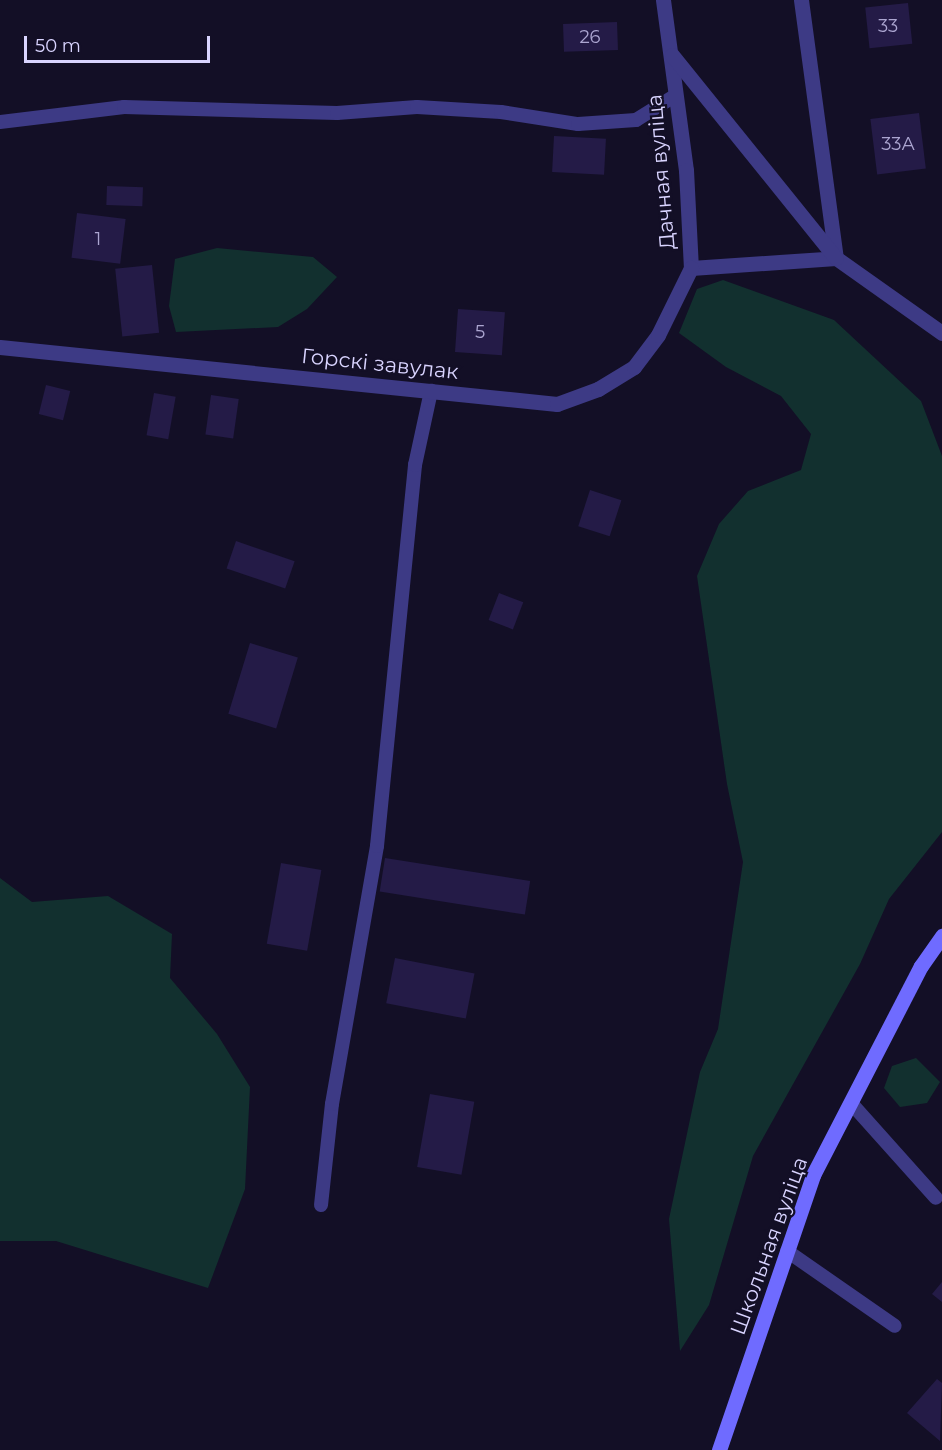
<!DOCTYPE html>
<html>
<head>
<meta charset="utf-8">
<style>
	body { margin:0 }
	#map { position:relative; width:942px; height:1450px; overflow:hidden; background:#130f26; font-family:Montserrat,sans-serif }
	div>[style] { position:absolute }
	.green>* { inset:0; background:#12302f }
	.building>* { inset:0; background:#241b47; transform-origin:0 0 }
	.lane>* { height:14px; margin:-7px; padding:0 7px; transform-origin:7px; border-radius:7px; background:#3d3a85 }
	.street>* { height:15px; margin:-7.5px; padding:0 7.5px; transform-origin:7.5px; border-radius:7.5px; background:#3d3a85 }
	.secondary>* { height:15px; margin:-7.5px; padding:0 7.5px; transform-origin:7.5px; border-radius:7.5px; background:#6f6bff }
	span { translate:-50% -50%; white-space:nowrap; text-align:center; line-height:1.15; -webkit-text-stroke:4.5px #130f26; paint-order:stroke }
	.number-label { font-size:18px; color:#aca6d1 }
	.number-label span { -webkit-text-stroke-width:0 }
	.street-label { font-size:21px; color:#d9d4ff }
	.scale { position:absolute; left:24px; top:36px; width:186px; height:27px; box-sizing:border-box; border:3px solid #d9d4ff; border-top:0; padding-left:8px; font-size:18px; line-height:21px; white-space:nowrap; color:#d9d4ff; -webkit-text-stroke:4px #130f26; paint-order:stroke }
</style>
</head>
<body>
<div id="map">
	<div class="green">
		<i style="clip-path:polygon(217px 248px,313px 257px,337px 277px,307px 309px,278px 327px,176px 332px,169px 306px,175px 259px)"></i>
		<i style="clip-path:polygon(723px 280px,834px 320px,921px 401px,942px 456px,942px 832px,889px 899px,860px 964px,753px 1156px,709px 1305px,680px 1351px,669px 1219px,700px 1072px,718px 1029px,743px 862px,727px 784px,697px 576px,719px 524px,748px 491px,801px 470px,811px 434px,781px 396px,726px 367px,679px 333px,697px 289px)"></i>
		<i style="clip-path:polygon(0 878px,32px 902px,108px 896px,172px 934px,170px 978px,217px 1034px,250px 1087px,245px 1189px,208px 1288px,56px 1241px,0 1241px)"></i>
		<i style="clip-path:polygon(916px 1058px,940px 1082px,927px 1103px,900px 1107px,884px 1088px,892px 1066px)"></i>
	</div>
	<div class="building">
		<i style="left:908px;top:3px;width:41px;height:43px;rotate:84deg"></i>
		<i style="left:617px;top:22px;width:28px;height:54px;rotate:88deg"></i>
		<i style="left:919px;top:113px;width:56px;height:49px;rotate:83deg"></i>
		<i style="left:554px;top:136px;width:52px;height:36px;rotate:3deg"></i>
		<i style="left:107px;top:186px;width:36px;height:19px;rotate:2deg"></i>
		<i style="left:77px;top:213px;width:49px;height:45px;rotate:7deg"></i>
		<i style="left:152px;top:265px;width:68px;height:37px;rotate:84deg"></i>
		<i style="left:458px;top:309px;width:47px;height:43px;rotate:4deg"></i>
		<i style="left:46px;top:385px;width:25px;height:30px;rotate:14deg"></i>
		<i style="left:154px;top:393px;width:22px;height:43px;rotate:10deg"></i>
		<i style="left:211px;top:395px;width:28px;height:40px;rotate:8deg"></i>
		<i style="left:590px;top:490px;width:33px;height:38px;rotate:18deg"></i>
		<i style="left:236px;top:541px;width:62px;height:29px;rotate:19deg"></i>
		<i style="left:499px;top:593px;width:26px;height:29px;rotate:21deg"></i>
		<i style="left:250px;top:643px;width:50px;height:74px;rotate:17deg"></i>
		<i style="left:385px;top:858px;width:147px;height:34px;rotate:9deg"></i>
		<i style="left:281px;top:863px;width:41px;height:82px;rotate:10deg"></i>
		<i style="left:395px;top:958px;width:81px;height:46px;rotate:11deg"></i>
		<i style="left:430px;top:1094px;width:45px;height:74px;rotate:10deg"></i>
		<i style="clip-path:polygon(942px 1282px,942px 1302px,932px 1294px)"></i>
		<i style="clip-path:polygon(937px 1379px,942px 1383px,940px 1441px,907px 1413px)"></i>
	</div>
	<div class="lane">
		<i style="left:0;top:122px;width:125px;rotate:-6.9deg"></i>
		<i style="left:124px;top:107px;width:213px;rotate:1.6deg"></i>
		<i style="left:337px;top:113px;width:80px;rotate:-4.3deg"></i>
		<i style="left:417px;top:107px;width:84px;rotate:3.4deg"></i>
		<i style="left:501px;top:112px;width:78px;rotate:8.9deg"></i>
		<i style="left:578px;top:124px;width:58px;rotate:-3.9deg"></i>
		<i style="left:636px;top:120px;width:47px;rotate:-32deg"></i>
		<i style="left:851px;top:1103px;width:127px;rotate:48.2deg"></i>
		<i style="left:321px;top:1205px;width:102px;rotate:-83.8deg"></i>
		<i style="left:332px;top:1104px;width:262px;rotate:-80.1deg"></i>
		<i style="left:377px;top:846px;width:383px;rotate:-84.3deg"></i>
		<i style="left:415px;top:465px;width:76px;rotate:-77.8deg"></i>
		<i style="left:787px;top:1251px;width:131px;rotate:34.8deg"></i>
	</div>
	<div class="street">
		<i style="left:663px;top:0;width:172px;rotate:82.3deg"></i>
		<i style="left:686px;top:170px;width:98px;rotate:87.1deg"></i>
		<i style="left:691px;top:268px;width:145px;rotate:-3.9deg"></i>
		<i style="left:836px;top:258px;width:130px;rotate:35.3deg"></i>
		<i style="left:801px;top:0;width:260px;rotate:82.3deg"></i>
		<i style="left:672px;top:55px;width:261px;rotate:51.1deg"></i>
		<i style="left:0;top:347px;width:560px;rotate:5.84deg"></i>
		<i style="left:557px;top:404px;width:44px;rotate:-20.1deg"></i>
		<i style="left:598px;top:389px;width:42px;rotate:-31.4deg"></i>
		<i style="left:634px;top:367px;width:40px;rotate:-53deg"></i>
		<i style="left:658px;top:335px;width:75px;rotate:-63.8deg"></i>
	</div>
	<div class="secondary">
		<i style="left:719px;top:1450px;width:291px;rotate:-71.1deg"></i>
		<i style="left:813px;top:1175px;width:235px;rotate:-62.7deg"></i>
		<i style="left:921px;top:966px;width:37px;rotate:-55deg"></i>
	</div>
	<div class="number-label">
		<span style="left:888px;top:26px">33</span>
		<span style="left:590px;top:37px">26</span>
		<span style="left:898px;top:144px">33А</span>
		<span style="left:98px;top:239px">1</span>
		<span style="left:480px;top:332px">5</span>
	</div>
	<div class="street-label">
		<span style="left:661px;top:172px;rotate:-95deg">Дачная вуліца</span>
		<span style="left:380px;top:364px;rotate:6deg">Горскі завулак</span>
		<span style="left:769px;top:1246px;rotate:-70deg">Школьная вуліца</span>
	</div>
	<div class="scale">50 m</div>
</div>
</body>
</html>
